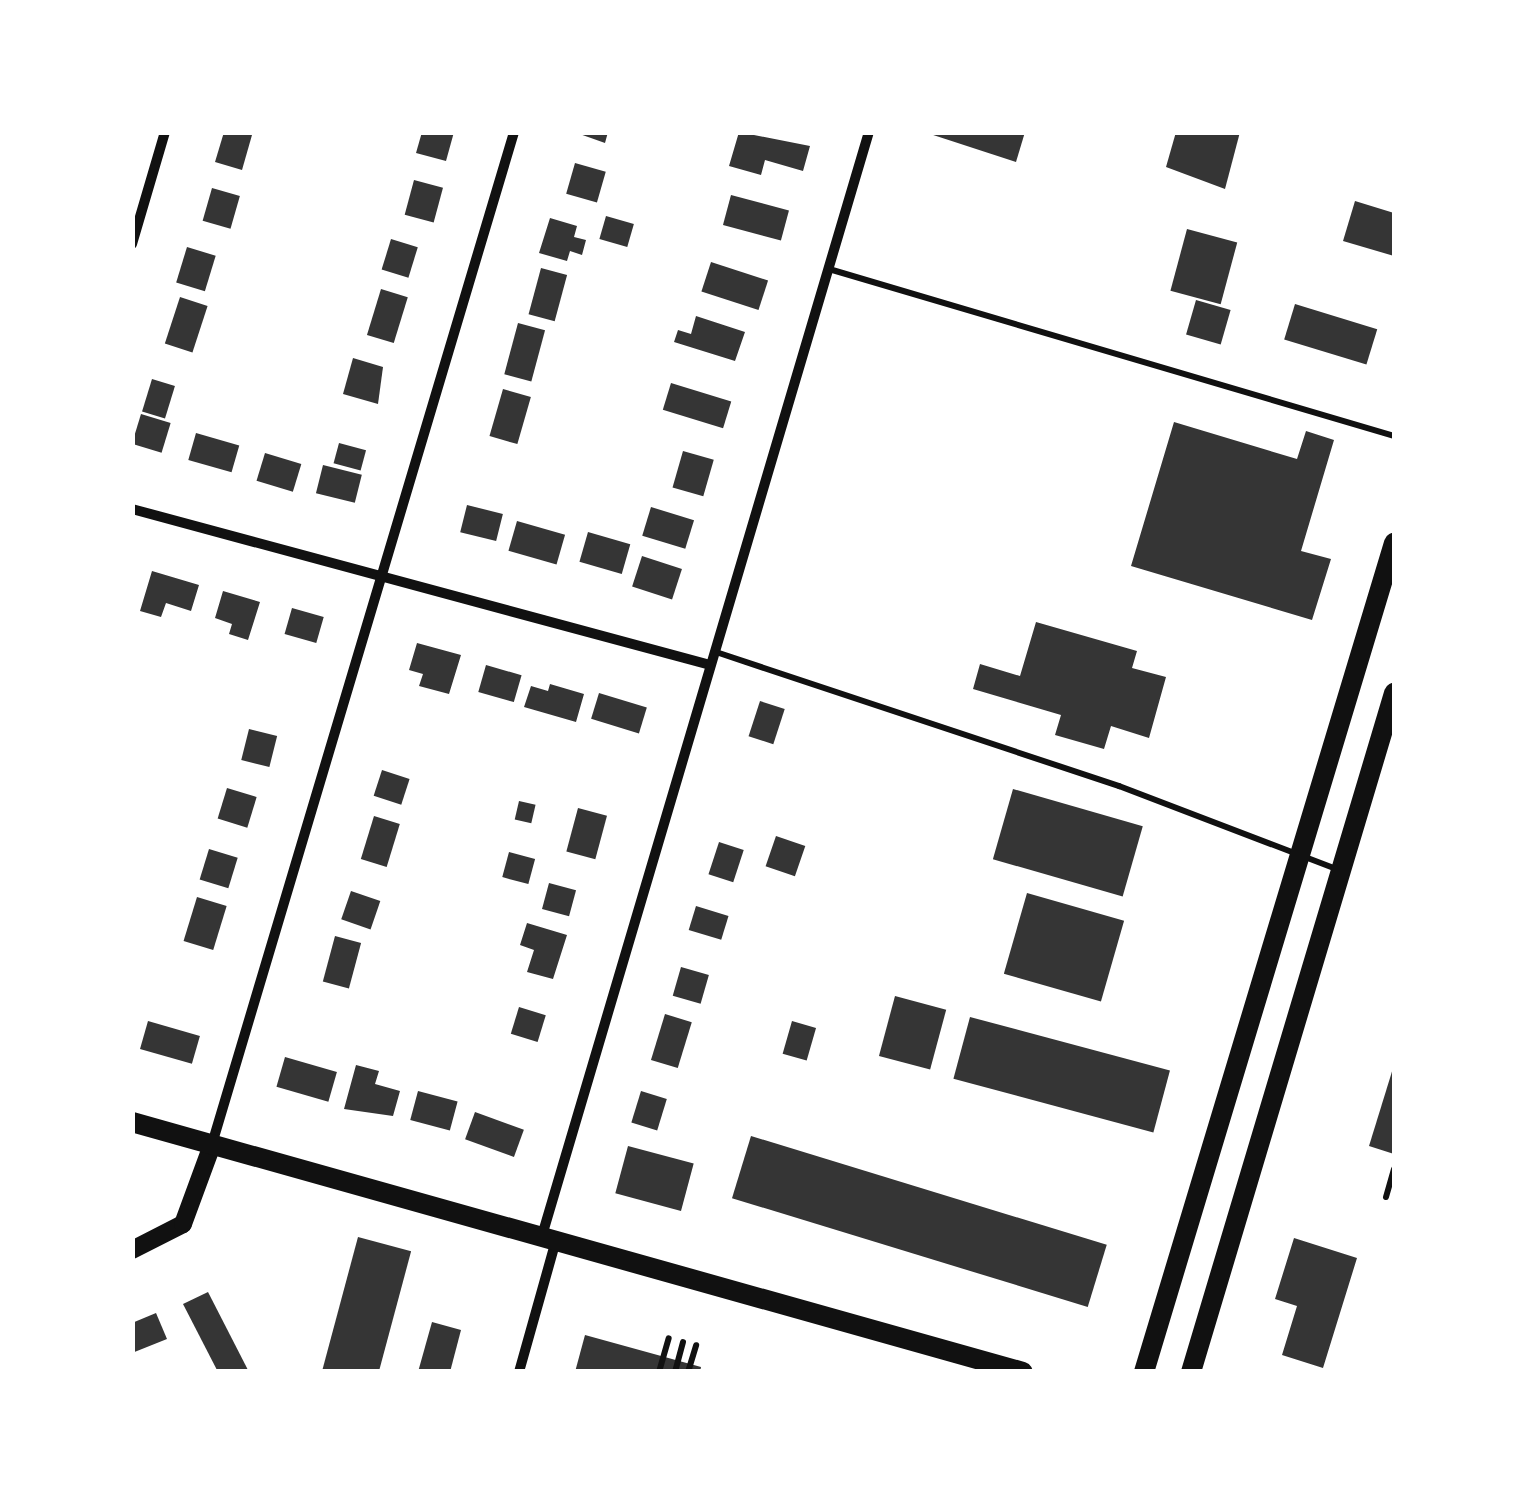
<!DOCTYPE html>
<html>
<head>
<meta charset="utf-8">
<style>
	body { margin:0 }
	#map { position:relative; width:1527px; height:1504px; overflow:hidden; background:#fff; font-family:"Work Sans",sans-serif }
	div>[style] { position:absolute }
	.building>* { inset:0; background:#353535; transform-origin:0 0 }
	.service>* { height:6px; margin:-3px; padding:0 3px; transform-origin:3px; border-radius:3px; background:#111 }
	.minor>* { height:10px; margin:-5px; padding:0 5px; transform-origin:5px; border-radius:5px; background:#111 }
	.tertiary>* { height:18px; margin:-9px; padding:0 9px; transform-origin:9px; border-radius:9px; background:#111 }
	.secondary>* { height:20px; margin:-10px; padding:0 10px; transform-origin:10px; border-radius:10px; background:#111 }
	span { translate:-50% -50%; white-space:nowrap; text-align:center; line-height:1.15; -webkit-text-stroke:9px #fff; paint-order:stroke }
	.frame { position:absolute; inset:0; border:135px solid #fff; pointer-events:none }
</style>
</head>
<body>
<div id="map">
	<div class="building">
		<i style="clip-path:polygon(224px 132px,252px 135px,242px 170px,215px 162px)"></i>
		<i style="clip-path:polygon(422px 132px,454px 132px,446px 161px,416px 153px)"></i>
		<i style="clip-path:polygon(574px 132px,608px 132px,605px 143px)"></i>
		<i style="clip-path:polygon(739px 132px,810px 146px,803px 171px,765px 160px,761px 175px,729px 166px)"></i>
		<i style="clip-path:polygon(924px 132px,1025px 132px,1016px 162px)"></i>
		<i style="clip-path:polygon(1176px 132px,1240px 132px,1225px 189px,1166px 167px)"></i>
		<i style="left:575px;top:163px;width:32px;height:32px;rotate:16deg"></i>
		<i style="left:414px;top:180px;width:30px;height:36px;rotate:15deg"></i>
		<i style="left:212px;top:188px;width:29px;height:34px;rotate:16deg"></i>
		<i style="left:731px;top:195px;width:60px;height:31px;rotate:15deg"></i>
		<i style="clip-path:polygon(1355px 201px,1394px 213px,1394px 256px,1343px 241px)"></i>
		<i style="left:606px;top:216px;width:29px;height:24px;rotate:16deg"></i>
		<i style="clip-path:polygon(550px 218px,577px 226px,574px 237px,586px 240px,582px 255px,570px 251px,567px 261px,539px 253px)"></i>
		<i style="left:1187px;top:229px;width:52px;height:64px;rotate:15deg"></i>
		<i style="left:391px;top:239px;width:28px;height:32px;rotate:17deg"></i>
		<i style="left:187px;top:247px;width:30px;height:37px;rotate:17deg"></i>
		<i style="left:711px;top:262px;width:60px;height:31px;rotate:18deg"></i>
		<i style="left:541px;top:268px;width:27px;height:48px;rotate:15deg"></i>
		<i style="left:381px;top:289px;width:28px;height:48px;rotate:17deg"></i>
		<i style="left:180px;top:297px;width:29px;height:49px;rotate:18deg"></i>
		<i style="left:1196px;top:300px;width:36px;height:36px;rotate:16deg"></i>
		<i style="left:1295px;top:304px;width:86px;height:37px;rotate:17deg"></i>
		<i style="clip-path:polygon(696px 316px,745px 332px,735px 361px,674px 342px,678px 330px,691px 334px)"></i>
		<i style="left:518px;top:323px;width:28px;height:53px;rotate:15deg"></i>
		<i style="clip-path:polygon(353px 358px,383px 367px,378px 404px,343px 394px)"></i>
		<i style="left:152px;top:379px;width:24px;height:34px;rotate:17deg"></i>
		<i style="left:671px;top:383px;width:63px;height:28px;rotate:17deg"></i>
		<i style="left:503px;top:389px;width:29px;height:49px;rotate:16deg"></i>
		<i style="left:141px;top:414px;width:31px;height:31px;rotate:17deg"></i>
		<i style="clip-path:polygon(1174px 422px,1297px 459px,1306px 431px,1334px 440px,1301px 551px,1331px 559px,1312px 620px,1131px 566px)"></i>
		<i style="left:196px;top:433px;width:45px;height:28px;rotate:16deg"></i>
		<i style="left:339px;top:443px;width:28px;height:21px;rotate:15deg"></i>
		<i style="left:683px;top:451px;width:32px;height:38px;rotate:16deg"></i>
		<i style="left:265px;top:453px;width:38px;height:29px;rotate:17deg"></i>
		<i style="left:323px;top:465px;width:40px;height:29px;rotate:14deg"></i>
		<i style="left:467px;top:505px;width:37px;height:28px;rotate:14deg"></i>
		<i style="left:651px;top:507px;width:45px;height:30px;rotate:17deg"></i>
		<i style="left:517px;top:521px;width:50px;height:31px;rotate:16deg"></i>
		<i style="left:588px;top:532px;width:44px;height:31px;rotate:16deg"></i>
		<i style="left:642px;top:556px;width:42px;height:32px;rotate:18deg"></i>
		<i style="clip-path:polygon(152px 571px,199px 585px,191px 611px,166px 603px,161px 617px,140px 611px)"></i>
		<i style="clip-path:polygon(223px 591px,260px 602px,248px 640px,229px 634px,232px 624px,215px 618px)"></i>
		<i style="left:292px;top:608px;width:33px;height:27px;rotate:16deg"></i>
		<i style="clip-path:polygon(1036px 622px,1137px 651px,1132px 668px,1166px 677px,1149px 738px,1111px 726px,1104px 749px,1055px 735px,1061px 715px,973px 689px,980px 664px,1020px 676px)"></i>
		<i style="clip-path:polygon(417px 643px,461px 655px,449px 694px,419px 686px,423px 674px,409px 670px)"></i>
		<i style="left:486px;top:665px;width:37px;height:28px;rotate:16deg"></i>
		<i style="clip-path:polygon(550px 684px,584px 694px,576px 722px,524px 707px,531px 686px,548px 691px)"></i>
		<i style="left:599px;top:693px;width:50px;height:27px;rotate:17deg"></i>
		<i style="left:760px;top:701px;width:26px;height:37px;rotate:18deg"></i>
		<i style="left:249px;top:729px;width:29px;height:32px;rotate:14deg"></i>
		<i style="left:382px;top:770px;width:29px;height:27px;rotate:18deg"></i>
		<i style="left:227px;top:788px;width:31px;height:32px;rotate:17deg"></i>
		<i style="left:1013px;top:789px;width:135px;height:73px;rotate:16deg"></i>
		<i style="left:519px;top:801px;width:17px;height:19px;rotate:13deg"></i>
		<i style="left:578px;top:808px;width:30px;height:45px;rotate:15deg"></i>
		<i style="left:374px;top:816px;width:27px;height:45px;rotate:17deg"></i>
		<i style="left:776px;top:836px;width:31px;height:32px;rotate:19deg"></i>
		<i style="left:719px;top:842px;width:26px;height:34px;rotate:18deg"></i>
		<i style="left:209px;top:849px;width:30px;height:32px;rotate:17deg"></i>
		<i style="left:509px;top:852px;width:27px;height:26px;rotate:15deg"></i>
		<i style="left:549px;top:883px;width:28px;height:27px;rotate:15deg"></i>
		<i style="left:351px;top:891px;width:31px;height:30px;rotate:19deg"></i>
		<i style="left:1027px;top:893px;width:101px;height:84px;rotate:16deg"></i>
		<i style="left:197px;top:897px;width:31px;height:46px;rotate:17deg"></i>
		<i style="left:696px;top:906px;width:34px;height:25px;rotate:17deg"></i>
		<i style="clip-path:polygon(527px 923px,567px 935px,553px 979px,527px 972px,534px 950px,520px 945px)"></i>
		<i style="left:335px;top:936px;width:27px;height:47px;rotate:15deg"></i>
		<i style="left:681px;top:967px;width:29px;height:30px;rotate:16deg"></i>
		<i style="left:895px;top:996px;width:53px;height:62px;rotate:15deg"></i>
		<i style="left:519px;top:1007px;width:28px;height:28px;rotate:17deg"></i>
		<i style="left:665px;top:1014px;width:28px;height:48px;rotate:17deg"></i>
		<i style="left:970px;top:1017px;width:207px;height:64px;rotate:15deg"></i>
		<i style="left:148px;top:1021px;width:54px;height:29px;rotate:16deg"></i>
		<i style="left:792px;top:1021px;width:25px;height:34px;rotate:16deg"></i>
		<i style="left:285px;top:1057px;width:54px;height:31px;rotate:16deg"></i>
		<i style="clip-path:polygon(356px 1065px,379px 1071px,375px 1084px,400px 1091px,393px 1116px,344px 1109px)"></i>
		<i style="clip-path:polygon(1394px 1065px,1394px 1154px,1369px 1146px)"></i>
		<i style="left:418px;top:1091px;width:41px;height:30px;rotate:15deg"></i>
		<i style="left:641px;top:1091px;width:27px;height:33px;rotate:17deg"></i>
		<i style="left:475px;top:1112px;width:52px;height:29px;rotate:20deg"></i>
		<i style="left:751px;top:1136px;width:372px;height:65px;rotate:17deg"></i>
		<i style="left:628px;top:1146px;width:68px;height:49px;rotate:15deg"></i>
		<i style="left:358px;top:1237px;width:55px;height:140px;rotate:15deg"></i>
		<i style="clip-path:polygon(1294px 1238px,1357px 1258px,1323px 1368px,1282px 1355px,1297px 1306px,1275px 1299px)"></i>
		<i style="clip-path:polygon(208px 1292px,249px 1372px,218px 1372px,183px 1304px)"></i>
		<i style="clip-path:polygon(156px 1313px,167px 1339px,132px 1353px,132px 1323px)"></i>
		<i style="clip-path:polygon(432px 1322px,461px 1330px,450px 1372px,418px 1372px)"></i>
		<i style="clip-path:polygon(585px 1335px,701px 1367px,700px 1372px,575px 1372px)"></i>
	</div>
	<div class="service">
		<i style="left:829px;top:269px;width:589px;rotate:16.47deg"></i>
		<i style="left:716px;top:652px;width:425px;rotate:18.4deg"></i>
		<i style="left:1119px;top:786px;width:232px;rotate:20.9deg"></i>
		<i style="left:1386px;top:1197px;width:29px;rotate:-74deg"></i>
		<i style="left:659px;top:1372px;width:35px;rotate:-74deg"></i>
		<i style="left:675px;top:1372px;width:31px;rotate:-75deg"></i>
		<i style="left:688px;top:1372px;width:28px;rotate:-73deg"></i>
	</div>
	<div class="minor">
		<i style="left:132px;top:244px;width:117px;rotate:-73.6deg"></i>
		<i style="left:132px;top:509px;width:599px;rotate:15.1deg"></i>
		<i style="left:212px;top:1144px;width:1056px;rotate:-73.38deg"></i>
		<i style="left:541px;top:1239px;width:1155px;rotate:-73.5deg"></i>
		<i style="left:519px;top:1372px;width:133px;rotate:-74.3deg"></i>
	</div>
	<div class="tertiary">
		<i style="left:132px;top:1250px;width:57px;rotate:-27deg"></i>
		<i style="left:183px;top:1224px;width:84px;rotate:-69.8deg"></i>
	</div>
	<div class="secondary">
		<i style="left:132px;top:1122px;width:925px;rotate:15.67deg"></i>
		<i style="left:1144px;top:1372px;width:866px;rotate:-73.22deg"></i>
		<i style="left:1191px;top:1372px;width:709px;rotate:-73.35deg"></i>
	</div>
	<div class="frame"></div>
</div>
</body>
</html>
